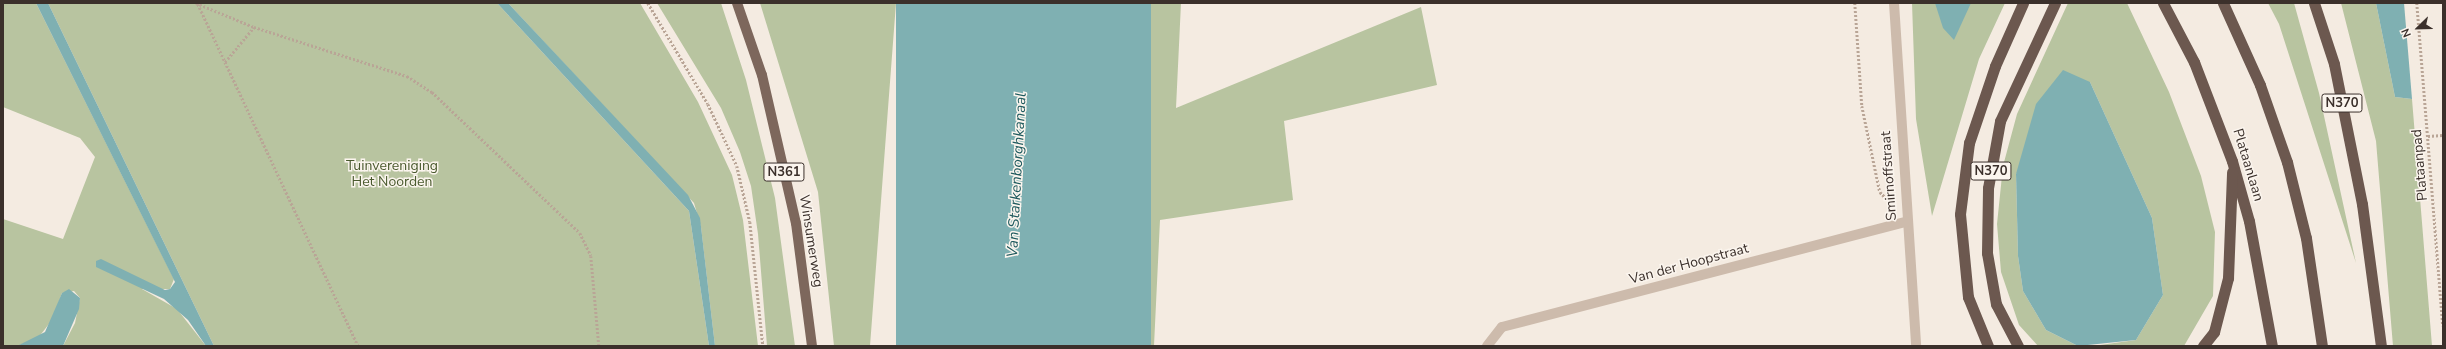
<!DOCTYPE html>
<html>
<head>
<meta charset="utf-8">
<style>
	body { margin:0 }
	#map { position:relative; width:2446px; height:349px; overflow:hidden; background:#f4ebe1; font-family:"Nunito Sans",sans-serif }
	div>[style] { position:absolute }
	.green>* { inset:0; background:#b8c4a0 }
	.water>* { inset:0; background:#7fb0b2; transform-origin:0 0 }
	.path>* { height:2.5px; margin-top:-1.25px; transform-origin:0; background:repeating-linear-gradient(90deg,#b9a596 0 2px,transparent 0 4px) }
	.minor>* { height:10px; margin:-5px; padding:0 5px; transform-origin:5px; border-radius:5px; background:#cdbbac }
	.primary>* { height:10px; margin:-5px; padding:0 5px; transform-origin:5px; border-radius:5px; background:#7d675c }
	.trunk>* { height:11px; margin:-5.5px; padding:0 5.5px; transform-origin:5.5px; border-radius:5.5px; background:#6c584f }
	span { translate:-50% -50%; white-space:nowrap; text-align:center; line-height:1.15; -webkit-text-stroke:3px #fbf5ee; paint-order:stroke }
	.shield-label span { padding:1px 3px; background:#fbf5ee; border:1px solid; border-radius:3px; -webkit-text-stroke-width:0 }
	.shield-label { font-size:13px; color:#3b302b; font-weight:700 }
	.street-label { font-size:14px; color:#3b302b }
	.park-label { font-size:14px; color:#4a5a2e }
	.water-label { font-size:15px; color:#1f5a5e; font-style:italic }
	.frame { position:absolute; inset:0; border:4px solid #3b302b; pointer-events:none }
	.north { position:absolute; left:2398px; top:8px; width:40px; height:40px; -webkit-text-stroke:3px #fbf5ee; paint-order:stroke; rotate:247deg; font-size:11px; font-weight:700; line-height:16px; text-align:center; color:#3b302b }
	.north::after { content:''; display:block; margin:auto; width:14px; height:18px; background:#3b302b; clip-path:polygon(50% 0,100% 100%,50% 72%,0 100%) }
</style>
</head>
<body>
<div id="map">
	<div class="green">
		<i style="clip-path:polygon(3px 3px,36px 3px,174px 279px,170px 289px,142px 289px,177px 309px,206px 346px,63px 346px,75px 323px,80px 298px,74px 291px,62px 293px,52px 320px,38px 338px,17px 346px,3px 346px,3px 219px,63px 239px,95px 157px,80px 138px,3px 107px)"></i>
		<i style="clip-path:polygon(48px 3px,497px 3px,689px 211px,709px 346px,214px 346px)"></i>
		<i style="clip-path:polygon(508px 3px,640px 3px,698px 102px,732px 175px,743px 220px,758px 346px,715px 346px,701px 227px,694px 203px)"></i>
		<i style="clip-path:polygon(657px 3px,721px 3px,746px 80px,775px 198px,795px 346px,767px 346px,758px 234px,751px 186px,740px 152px,721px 108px)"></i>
		<i style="clip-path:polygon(760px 3px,896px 3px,870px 346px,834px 346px,818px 192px)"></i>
		<i style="clip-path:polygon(1151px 3px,1181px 3px,1176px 108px,1421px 7px,1437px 85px,1284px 121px,1293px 200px,1160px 220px,1154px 346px,1129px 346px)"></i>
		<i style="clip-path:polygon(1912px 3px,2005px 3px,1979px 59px,1932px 216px,1916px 119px)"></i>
		<i style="clip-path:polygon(2068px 3px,2127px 3px,2169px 92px,2201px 176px,2215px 232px,2213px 296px,2184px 346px,2093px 346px,2136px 340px,2163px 295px,2152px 218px,2090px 82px,2016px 174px,2018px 256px,2023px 291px,2046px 330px,2078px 346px,2038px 346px,2019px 325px,2001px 272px,1997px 224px,2003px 166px,2017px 114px)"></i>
		<i style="clip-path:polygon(2268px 3px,2294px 3px,2319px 93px,2356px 263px,2279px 24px)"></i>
		<i style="clip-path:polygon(2341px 3px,2376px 3px,2395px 97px,2412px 99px,2432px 346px,2393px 346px,2376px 141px)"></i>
	</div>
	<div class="water">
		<i style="clip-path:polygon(36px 3px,48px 3px,214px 346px,206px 346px,188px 320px,164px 299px,96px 267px,96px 261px,101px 259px,165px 290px,170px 289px,175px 282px)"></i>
		<i style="clip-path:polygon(497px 3px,508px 3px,688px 195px,700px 218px,715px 346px,709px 346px,689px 211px)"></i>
		<i style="left:896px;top:3px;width:255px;height:344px"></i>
		<i style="clip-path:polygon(1935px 3px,1971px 3px,1954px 40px,1943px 28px)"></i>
		<i style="clip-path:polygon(2376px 3px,2404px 3px,2412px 99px,2395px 97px)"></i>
		<i style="clip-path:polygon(2063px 70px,2090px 82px,2152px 218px,2163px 295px,2136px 340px,2078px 346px,2046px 330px,2023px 291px,2018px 256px,2016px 174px,2036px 104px)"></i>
		<i style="clip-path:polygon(69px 289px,80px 298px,79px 309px,63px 346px,17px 346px,45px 332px,62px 293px)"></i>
	</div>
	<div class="path">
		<i style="left:196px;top:3px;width:63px;rotate:22.5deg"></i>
		<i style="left:254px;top:27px;width:161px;rotate:17.8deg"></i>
		<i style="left:407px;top:76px;width:30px;rotate:33deg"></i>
		<i style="left:432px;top:92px;width:204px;rotate:43.6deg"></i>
		<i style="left:580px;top:233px;width:25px;rotate:64deg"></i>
		<i style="left:591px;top:256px;width:90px;rotate:84.9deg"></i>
		<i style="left:648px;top:3px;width:117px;rotate:59.3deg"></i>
		<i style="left:708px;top:104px;width:68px;rotate:64.9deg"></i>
		<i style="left:737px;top:166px;width:57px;rotate:76.9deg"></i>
		<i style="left:750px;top:222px;width:125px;rotate:84deg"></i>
		<i style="left:1855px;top:3px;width:103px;rotate:86.1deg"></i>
		<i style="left:1862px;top:106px;width:88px;rotate:78.2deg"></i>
		<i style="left:1880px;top:192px;width:7px;rotate:45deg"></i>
		<i style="left:2417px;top:3px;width:324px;rotate:85.4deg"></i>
		<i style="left:198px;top:4px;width:378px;rotate:64.9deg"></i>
		<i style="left:225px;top:62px;width:45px;rotate:-50.4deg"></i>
		<i style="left:2428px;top:136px;width:15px;rotate:-4deg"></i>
	</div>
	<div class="minor">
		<i style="left:1894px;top:3px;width:344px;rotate:86.3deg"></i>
		<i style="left:1487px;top:346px;width:24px;rotate:-52deg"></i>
		<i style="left:1502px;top:327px;width:417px;rotate:-14.6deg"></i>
	</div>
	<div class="primary">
		<i style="left:737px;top:3px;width:76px;rotate:70.9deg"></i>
		<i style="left:762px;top:75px;width:152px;rotate:77.1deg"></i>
		<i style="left:796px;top:223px;width:124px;rotate:82.6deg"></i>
	</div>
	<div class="trunk">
		<i style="left:2163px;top:3px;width:67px;rotate:62.3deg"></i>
		<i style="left:2194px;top:62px;width:106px;rotate:69deg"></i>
		<i style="left:2232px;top:161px;width:62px;rotate:74.2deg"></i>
		<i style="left:2249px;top:221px;width:127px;rotate:79.6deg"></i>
		<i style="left:2223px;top:3px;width:90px;rotate:65.7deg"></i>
		<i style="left:2260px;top:85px;width:82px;rotate:70.7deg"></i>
		<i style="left:2287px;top:162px;width:78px;rotate:76deg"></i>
		<i style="left:2306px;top:238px;width:109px;rotate:81.6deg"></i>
		<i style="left:2314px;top:3px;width:64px;rotate:71.8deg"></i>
		<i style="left:2334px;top:64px;width:143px;rotate:78.7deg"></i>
		<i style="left:2362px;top:204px;width:143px;rotate:82.4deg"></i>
		<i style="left:1988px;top:346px;width:53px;rotate:-112.2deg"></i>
		<i style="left:1968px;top:297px;width:83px;rotate:-95.5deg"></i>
		<i style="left:1960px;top:214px;width:72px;rotate:-82.8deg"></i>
		<i style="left:1969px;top:143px;width:81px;rotate:-71.3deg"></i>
		<i style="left:1995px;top:66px;width:69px;rotate:-66deg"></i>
		<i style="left:2018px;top:346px;width:47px;rotate:-117.6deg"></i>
		<i style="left:1996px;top:304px;width:52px;rotate:-100deg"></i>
		<i style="left:1987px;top:253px;width:65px;rotate:-89.1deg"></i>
		<i style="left:1988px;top:188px;width:68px;rotate:-79.8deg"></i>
		<i style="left:2000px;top:121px;width:130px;rotate:-65deg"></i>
		<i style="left:2203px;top:346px;width:18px;rotate:-52deg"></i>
		<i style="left:2214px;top:332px;width:56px;rotate:-75.5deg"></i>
		<i style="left:2228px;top:278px;width:106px;rotate:-87.8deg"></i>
	</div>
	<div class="shield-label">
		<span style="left:2342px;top:103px">N370</span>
		<span style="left:1991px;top:171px">N370</span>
		<span style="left:784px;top:172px">N361</span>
	</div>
	<div class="street-label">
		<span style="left:2248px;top:165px;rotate:73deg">Plataanlaan</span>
		<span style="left:2420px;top:165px;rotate:-95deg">Plataanpad</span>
		<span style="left:1889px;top:176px;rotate:-94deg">Smirnoffstraat</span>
		<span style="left:811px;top:241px;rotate:81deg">Winsumerweg</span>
		<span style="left:1689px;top:264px;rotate:-15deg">Van der Hoopstraat</span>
	</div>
	<div class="park-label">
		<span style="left:392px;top:174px">Tuinvereniging<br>Het Noorden</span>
	</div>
	<div class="water-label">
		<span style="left:1017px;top:175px;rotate:-87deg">Van Starkenborghkanaal</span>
	</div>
	<div class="frame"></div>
	<div class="north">N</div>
</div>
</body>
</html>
